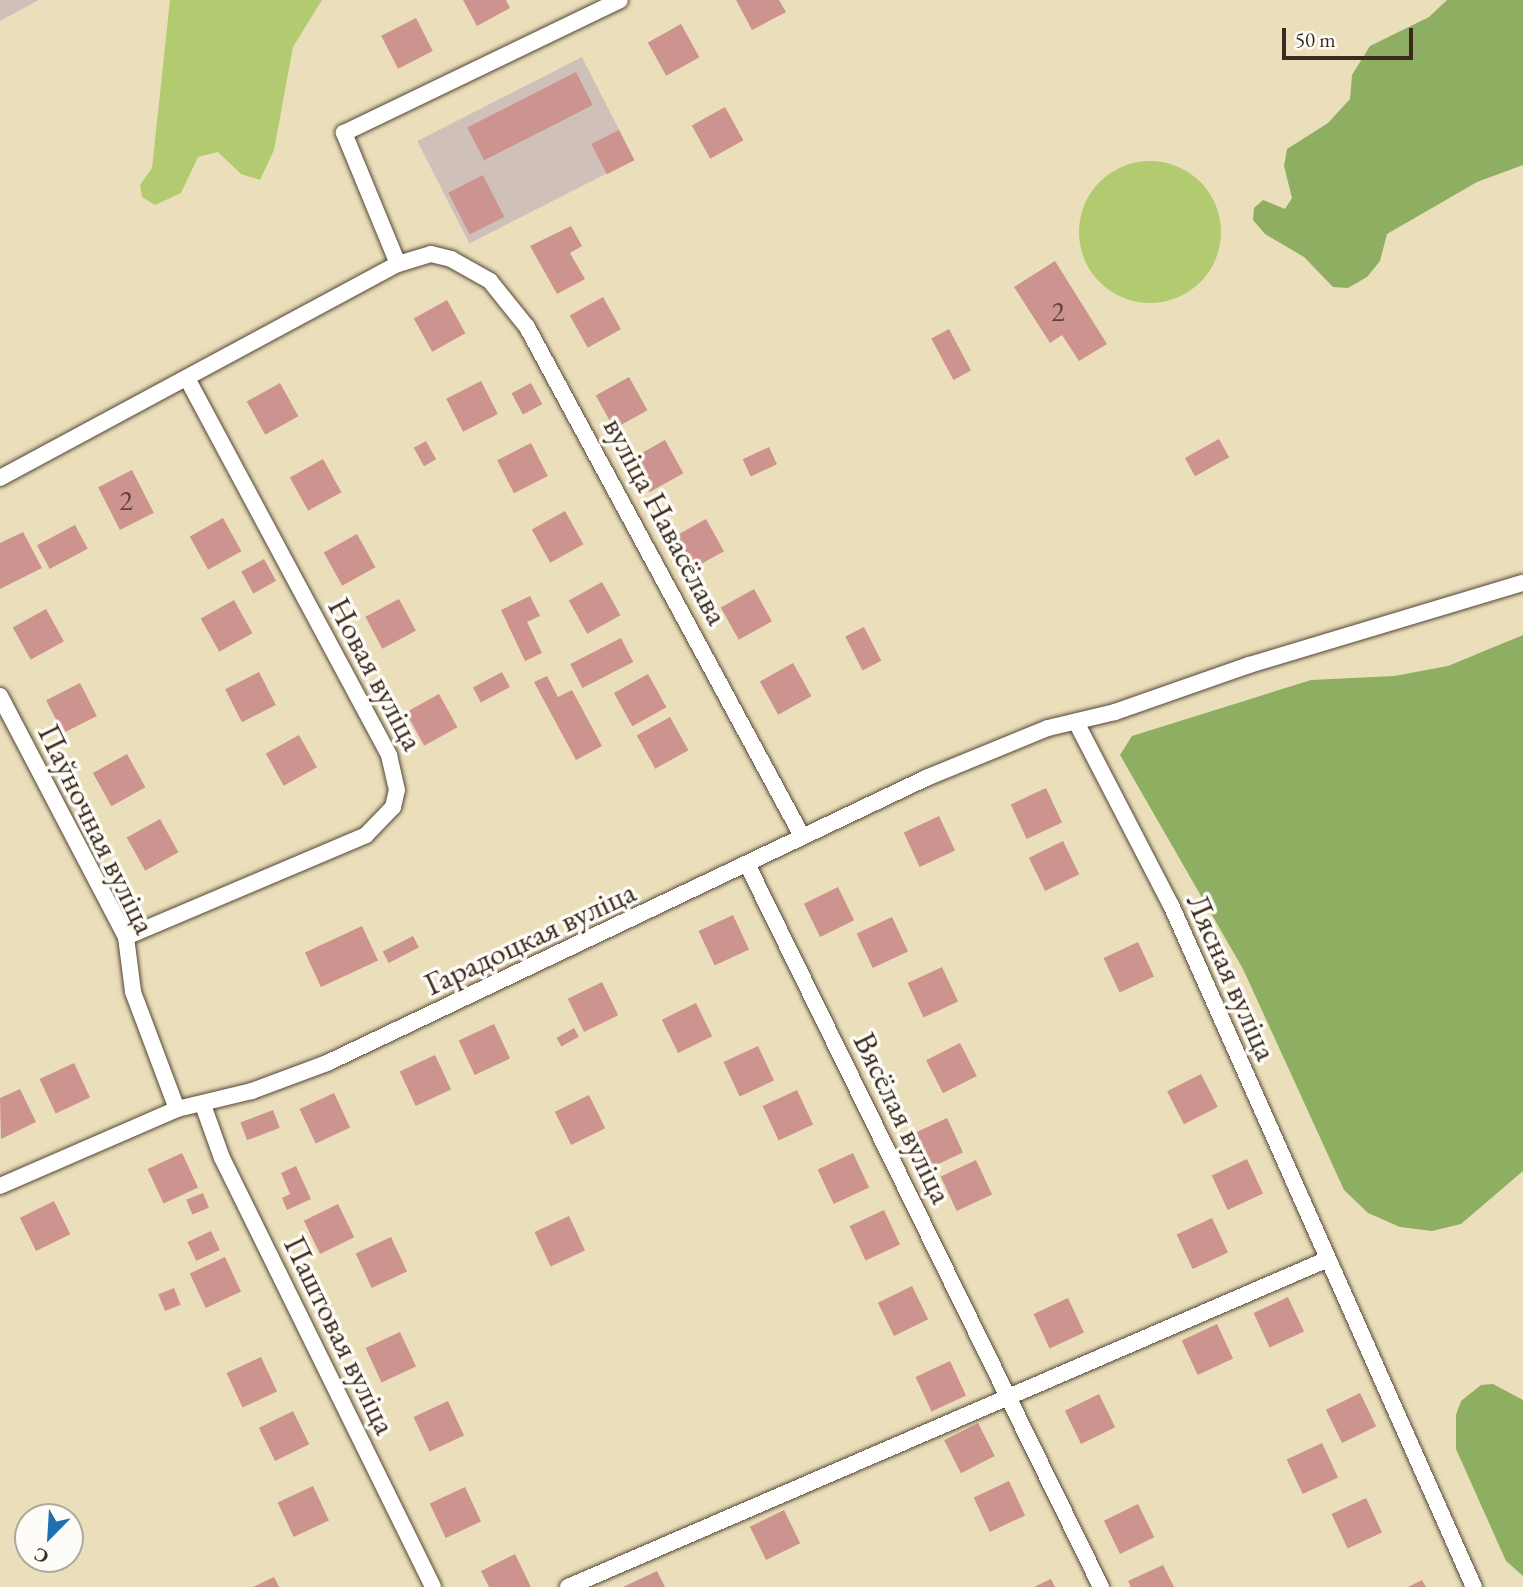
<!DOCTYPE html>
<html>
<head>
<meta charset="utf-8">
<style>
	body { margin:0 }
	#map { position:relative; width:1523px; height:1587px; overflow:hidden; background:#ebdfbb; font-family:"EB Garamond",serif }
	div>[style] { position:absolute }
	.industrial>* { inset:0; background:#cfc1ba; transform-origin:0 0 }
	.green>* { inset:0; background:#b3cb70 }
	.round { border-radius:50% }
	.forest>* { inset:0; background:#8eaf62 }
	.building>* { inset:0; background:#cd948f; transform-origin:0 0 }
	.roads { filter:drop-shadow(0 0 2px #554536) drop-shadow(0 0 2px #554536) }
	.minor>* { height:16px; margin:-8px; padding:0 8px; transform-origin:8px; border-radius:8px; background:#fff }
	span { translate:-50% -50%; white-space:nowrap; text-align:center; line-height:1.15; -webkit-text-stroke:7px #fdfcf7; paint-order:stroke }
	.number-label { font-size:28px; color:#60443a }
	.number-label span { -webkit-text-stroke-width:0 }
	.street-label { font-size:32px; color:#3b2a1e }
	.north { position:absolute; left:14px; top:1503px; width:70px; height:70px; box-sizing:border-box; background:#fdfcf7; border:2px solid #afa8a0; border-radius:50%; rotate:204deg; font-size:19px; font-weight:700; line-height:28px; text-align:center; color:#3b2a1e }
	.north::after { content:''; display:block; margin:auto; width:24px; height:32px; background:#1f6fb2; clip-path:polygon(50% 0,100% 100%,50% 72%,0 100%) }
	.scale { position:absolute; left:1282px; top:28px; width:131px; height:32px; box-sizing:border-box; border:4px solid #3b2a1e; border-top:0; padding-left:9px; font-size:21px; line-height:24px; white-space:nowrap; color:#3b2a1e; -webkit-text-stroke:5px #fdfcf7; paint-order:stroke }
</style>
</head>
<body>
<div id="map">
	<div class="industrial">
		<i style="clip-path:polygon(0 0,39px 0,0 21px)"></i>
		<i style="left:582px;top:57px;width:115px;height:185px;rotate:63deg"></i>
	</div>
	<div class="green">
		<i style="clip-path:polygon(170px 0,322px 0,293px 47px,274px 150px,260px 180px,241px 174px,218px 152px,198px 157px,181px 193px,155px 205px,142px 197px,140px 185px,152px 168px)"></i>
		<i class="round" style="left:1079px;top:161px;width:142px;height:142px"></i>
	</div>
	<div class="forest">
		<i style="clip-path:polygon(1447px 0,1523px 0,1523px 165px,1477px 182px,1387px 234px,1380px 261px,1367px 277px,1348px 288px,1333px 287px,1304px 257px,1265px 234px,1253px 220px,1254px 208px,1263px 200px,1285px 209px,1292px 198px,1284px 166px,1287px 149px,1328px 123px,1350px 99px,1352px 75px,1370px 46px,1429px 17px)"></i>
		<i style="clip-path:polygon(1523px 635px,1523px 1171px,1461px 1224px,1432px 1231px,1400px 1227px,1368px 1213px,1344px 1190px,1243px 969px,1120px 755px,1132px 736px,1311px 680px,1394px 676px,1448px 666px)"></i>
		<i style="clip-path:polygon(1493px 1384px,1523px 1400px,1523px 1576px,1506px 1561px,1456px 1449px,1456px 1415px,1461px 1401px,1481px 1385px)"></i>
	</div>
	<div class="building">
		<i style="clip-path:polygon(463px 0,506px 0,510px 8px,477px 26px)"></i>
		<i style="clip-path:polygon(736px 0,779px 0,786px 12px,752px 30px)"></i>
		<i style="left:416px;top:18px;width:37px;height:39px;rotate:63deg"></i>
		<i style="left:681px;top:24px;width:38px;height:38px;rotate:61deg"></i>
		<i style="left:576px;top:72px;width:37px;height:122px;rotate:63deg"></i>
		<i style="left:725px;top:107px;width:38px;height:38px;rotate:61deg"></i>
		<i style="left:619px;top:130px;width:34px;height:31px;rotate:63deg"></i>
		<i style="left:483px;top:175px;width:47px;height:39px;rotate:63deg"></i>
		<i style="clip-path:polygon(571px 226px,582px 246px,570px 253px,585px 279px,557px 294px,530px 246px)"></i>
		<i style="clip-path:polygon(1055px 261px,1107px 344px,1079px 361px,1062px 335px,1050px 343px,1014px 287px)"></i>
		<i style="left:603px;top:297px;width:37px;height:38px;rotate:61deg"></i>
		<i style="left:447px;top:300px;width:38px;height:38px;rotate:61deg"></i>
		<i style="left:949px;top:329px;width:47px;height:20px;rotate:62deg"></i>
		<i style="left:629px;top:377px;width:38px;height:38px;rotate:61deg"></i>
		<i style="left:481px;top:381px;width:37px;height:39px;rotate:63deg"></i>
		<i style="left:280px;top:383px;width:38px;height:38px;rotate:61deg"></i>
		<i style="left:531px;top:383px;width:24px;height:22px;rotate:62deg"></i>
		<i style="left:1219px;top:439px;width:21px;height:39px;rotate:61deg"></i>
		<i style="left:665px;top:440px;width:38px;height:39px;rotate:61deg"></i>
		<i style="left:426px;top:441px;width:21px;height:14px;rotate:61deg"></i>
		<i style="left:531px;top:443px;width:37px;height:38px;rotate:63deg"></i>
		<i style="left:769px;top:447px;width:19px;height:29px;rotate:65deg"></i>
		<i style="left:323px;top:459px;width:38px;height:38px;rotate:61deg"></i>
		<i style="left:132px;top:470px;width:48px;height:38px;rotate:63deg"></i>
		<i style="left:565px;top:511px;width:38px;height:38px;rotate:61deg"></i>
		<i style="left:223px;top:518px;width:38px;height:38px;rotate:61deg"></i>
		<i style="left:706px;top:519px;width:37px;height:38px;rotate:61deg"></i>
		<i style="left:75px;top:525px;width:27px;height:43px;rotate:62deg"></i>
		<i style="clip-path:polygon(23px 532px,42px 568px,0 589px,0 543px)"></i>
		<i style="left:357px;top:534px;width:38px;height:38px;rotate:61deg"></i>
		<i style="left:264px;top:559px;width:25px;height:26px;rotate:61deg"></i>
		<i style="left:602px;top:582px;width:38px;height:38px;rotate:61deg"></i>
		<i style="left:754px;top:589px;width:37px;height:38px;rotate:61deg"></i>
		<i style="clip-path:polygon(530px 596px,540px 616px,527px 622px,542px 653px,525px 661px,501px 610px)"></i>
		<i style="left:399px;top:599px;width:36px;height:38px;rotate:62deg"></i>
		<i style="left:234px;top:600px;width:38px;height:38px;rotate:61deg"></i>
		<i style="left:46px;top:609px;width:37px;height:38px;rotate:61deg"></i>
		<i style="left:864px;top:627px;width:38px;height:21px;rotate:63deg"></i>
		<i style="left:621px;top:638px;width:27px;height:57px;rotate:63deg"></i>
		<i style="left:793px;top:663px;width:38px;height:38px;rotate:61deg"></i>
		<i style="left:259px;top:672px;width:37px;height:38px;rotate:63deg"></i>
		<i style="left:502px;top:672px;width:17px;height:33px;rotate:62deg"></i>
		<i style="left:648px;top:674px;width:38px;height:39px;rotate:61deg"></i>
		<i style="clip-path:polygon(547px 676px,558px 697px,572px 690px,602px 746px,576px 760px,534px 682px)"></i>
		<i style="left:80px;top:683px;width:37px;height:38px;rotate:63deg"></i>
		<i style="left:439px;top:694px;width:38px;height:38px;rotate:61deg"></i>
		<i style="left:670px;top:717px;width:38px;height:38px;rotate:61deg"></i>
		<i style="left:299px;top:735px;width:37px;height:38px;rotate:61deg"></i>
		<i style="left:127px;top:754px;width:38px;height:39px;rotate:61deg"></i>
		<i style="left:1046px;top:788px;width:38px;height:39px;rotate:65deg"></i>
		<i style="left:939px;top:816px;width:38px;height:39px;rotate:65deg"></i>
		<i style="left:160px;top:819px;width:38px;height:38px;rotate:61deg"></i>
		<i style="left:1063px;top:841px;width:37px;height:38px;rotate:64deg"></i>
		<i style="left:838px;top:887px;width:37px;height:38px;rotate:64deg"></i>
		<i style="left:733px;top:915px;width:38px;height:38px;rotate:65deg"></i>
		<i style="left:892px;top:917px;width:38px;height:39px;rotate:65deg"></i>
		<i style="left:362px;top:926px;width:38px;height:63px;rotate:65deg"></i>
		<i style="left:413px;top:936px;width:13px;height:34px;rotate:63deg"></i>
		<i style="left:1138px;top:942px;width:38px;height:38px;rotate:65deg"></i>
		<i style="left:942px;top:967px;width:38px;height:38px;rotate:65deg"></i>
		<i style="left:602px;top:982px;width:37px;height:38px;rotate:64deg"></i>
		<i style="left:696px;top:1003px;width:37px;height:38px;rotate:64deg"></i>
		<i style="left:494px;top:1024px;width:38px;height:39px;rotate:65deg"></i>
		<i style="left:574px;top:1028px;width:10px;height:20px;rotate:61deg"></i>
		<i style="left:960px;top:1043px;width:37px;height:38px;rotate:63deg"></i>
		<i style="left:758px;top:1046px;width:38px;height:38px;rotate:65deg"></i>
		<i style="left:435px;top:1055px;width:38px;height:39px;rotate:65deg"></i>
		<i style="left:74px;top:1063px;width:38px;height:38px;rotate:65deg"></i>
		<i style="left:1201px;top:1074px;width:37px;height:38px;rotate:63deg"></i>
		<i style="clip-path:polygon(20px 1089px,36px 1122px,1px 1139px,0 1098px)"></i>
		<i style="left:797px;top:1090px;width:38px;height:38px;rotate:65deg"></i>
		<i style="left:334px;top:1093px;width:38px;height:38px;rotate:65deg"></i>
		<i style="left:589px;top:1095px;width:37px;height:38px;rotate:64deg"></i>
		<i style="left:273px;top:1110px;width:19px;height:35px;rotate:69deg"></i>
		<i style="left:947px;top:1118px;width:38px;height:38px;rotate:65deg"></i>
		<i style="left:182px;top:1153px;width:38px;height:38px;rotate:65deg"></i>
		<i style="left:853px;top:1153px;width:38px;height:39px;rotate:65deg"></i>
		<i style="left:1247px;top:1159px;width:38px;height:39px;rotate:65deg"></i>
		<i style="left:976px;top:1160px;width:38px;height:39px;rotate:65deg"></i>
		<i style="clip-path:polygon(296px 1166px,311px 1199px,287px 1210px,282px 1198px,290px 1194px,281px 1173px)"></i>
		<i style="left:203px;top:1193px;width:16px;height:18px;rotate:68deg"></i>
		<i style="left:54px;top:1201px;width:37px;height:38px;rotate:64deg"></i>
		<i style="left:338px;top:1204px;width:37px;height:38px;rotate:64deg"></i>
		<i style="left:884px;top:1210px;width:38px;height:38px;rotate:65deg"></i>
		<i style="left:569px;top:1216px;width:38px;height:38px;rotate:65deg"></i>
		<i style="left:1212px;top:1218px;width:38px;height:39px;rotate:65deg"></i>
		<i style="left:211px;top:1231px;width:21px;height:26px;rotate:65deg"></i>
		<i style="left:391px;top:1237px;width:38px;height:39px;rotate:65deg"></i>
		<i style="left:225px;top:1257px;width:38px;height:39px;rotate:65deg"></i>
		<i style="left:912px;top:1286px;width:37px;height:38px;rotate:64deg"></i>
		<i style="left:174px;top:1288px;width:18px;height:17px;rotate:68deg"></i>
		<i style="left:1288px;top:1297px;width:38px;height:38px;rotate:65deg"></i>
		<i style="left:1068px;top:1298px;width:38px;height:38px;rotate:65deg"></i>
		<i style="left:1217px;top:1324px;width:38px;height:39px;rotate:65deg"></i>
		<i style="left:400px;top:1332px;width:38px;height:38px;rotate:65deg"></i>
		<i style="left:261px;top:1357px;width:38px;height:38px;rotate:65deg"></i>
		<i style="left:950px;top:1361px;width:38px;height:38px;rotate:65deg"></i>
		<i style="left:1360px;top:1393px;width:37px;height:38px;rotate:64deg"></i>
		<i style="left:1099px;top:1394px;width:37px;height:38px;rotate:64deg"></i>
		<i style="left:448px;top:1401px;width:38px;height:38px;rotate:65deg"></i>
		<i style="left:293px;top:1411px;width:37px;height:38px;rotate:64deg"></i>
		<i style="left:978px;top:1423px;width:37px;height:38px;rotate:63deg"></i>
		<i style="left:1322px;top:1443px;width:38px;height:39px;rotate:65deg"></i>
		<i style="left:1009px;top:1481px;width:38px;height:39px;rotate:65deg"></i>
		<i style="left:313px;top:1486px;width:38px;height:39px;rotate:65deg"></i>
		<i style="left:465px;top:1487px;width:38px;height:39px;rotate:65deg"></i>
		<i style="left:1366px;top:1498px;width:38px;height:38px;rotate:65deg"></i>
		<i style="left:1138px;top:1504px;width:37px;height:38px;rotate:64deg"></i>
		<i style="left:784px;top:1510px;width:37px;height:38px;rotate:64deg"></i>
		<i style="clip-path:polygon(515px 1554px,531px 1587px,489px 1587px,481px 1571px)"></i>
		<i style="clip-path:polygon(1163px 1565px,1174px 1587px,1131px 1587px,1128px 1581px)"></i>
		<i style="clip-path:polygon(657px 1571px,665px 1587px,623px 1587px)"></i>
		<i style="clip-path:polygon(274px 1577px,279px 1587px,253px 1587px)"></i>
		<i style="clip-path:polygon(1051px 1579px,1055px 1587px,1034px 1587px)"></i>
		<i style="clip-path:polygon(1422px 1580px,1426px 1587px,1408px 1587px)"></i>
	</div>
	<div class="roads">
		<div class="minor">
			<i style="left:398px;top:264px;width:142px;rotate:-112.4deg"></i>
			<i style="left:344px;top:133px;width:306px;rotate:-25.7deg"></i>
			<i style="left:0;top:478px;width:452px;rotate:-28.3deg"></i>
			<i style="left:398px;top:264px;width:34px;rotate:-17deg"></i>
			<i style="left:431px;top:254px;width:21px;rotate:14deg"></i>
			<i style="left:451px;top:259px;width:45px;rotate:29.4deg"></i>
			<i style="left:490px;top:281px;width:59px;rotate:51.2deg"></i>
			<i style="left:527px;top:327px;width:579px;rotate:61.62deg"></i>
			<i style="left:0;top:696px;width:272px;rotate:62.4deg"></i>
			<i style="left:126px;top:937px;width:55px;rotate:82.7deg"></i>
			<i style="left:133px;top:992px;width:125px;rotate:69.4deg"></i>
			<i style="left:1076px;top:722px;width:206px;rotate:62.6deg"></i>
			<i style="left:1171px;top:905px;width:746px;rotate:66.05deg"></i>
			<i style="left:748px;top:866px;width:803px;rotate:63.91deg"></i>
			<i style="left:126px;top:937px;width:261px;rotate:-23deg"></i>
			<i style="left:366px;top:835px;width:39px;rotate:-46deg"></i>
			<i style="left:393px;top:807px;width:17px;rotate:-77deg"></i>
			<i style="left:397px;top:790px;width:36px;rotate:-103deg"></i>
			<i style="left:389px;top:755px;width:427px;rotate:-118.2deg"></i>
			<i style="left:203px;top:1105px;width:56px;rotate:70.3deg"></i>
			<i style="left:222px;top:1158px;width:478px;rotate:63.8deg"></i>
			<i style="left:0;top:1186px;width:193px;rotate:-23.5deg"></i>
			<i style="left:177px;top:1109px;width:77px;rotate:-13.5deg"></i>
			<i style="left:252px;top:1091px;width:80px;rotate:-20.5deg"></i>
			<i style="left:327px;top:1063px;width:663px;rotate:-25.44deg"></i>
			<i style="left:926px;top:778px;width:132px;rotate:-22.3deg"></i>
			<i style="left:1048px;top:728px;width:69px;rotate:-13.4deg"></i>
			<i style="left:1115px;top:712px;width:142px;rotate:-19.3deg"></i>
			<i style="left:1249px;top:665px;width:286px;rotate:-16.7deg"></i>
			<i style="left:568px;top:1587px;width:826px;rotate:-23.34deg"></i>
		</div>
	</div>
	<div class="number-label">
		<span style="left:1058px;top:311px">2</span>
		<span style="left:126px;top:500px">2</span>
	</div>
	<div class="street-label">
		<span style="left:666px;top:521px;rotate:62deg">вуліца Навасёлава</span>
		<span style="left:376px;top:674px;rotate:62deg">Новая вуліца</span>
		<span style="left:97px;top:829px;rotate:64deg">Паўночная вуліца</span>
		<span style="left:530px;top:938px;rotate:-25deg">Гарадоцкая вуліца</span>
		<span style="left:1232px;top:977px;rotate:66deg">Лясная вуліца</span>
		<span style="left:903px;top:1118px;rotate:64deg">Вясёлая вуліца</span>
		<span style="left:340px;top:1335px;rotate:64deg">Паштовая вуліца</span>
	</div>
	<div class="north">С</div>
	<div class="scale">50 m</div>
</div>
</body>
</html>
